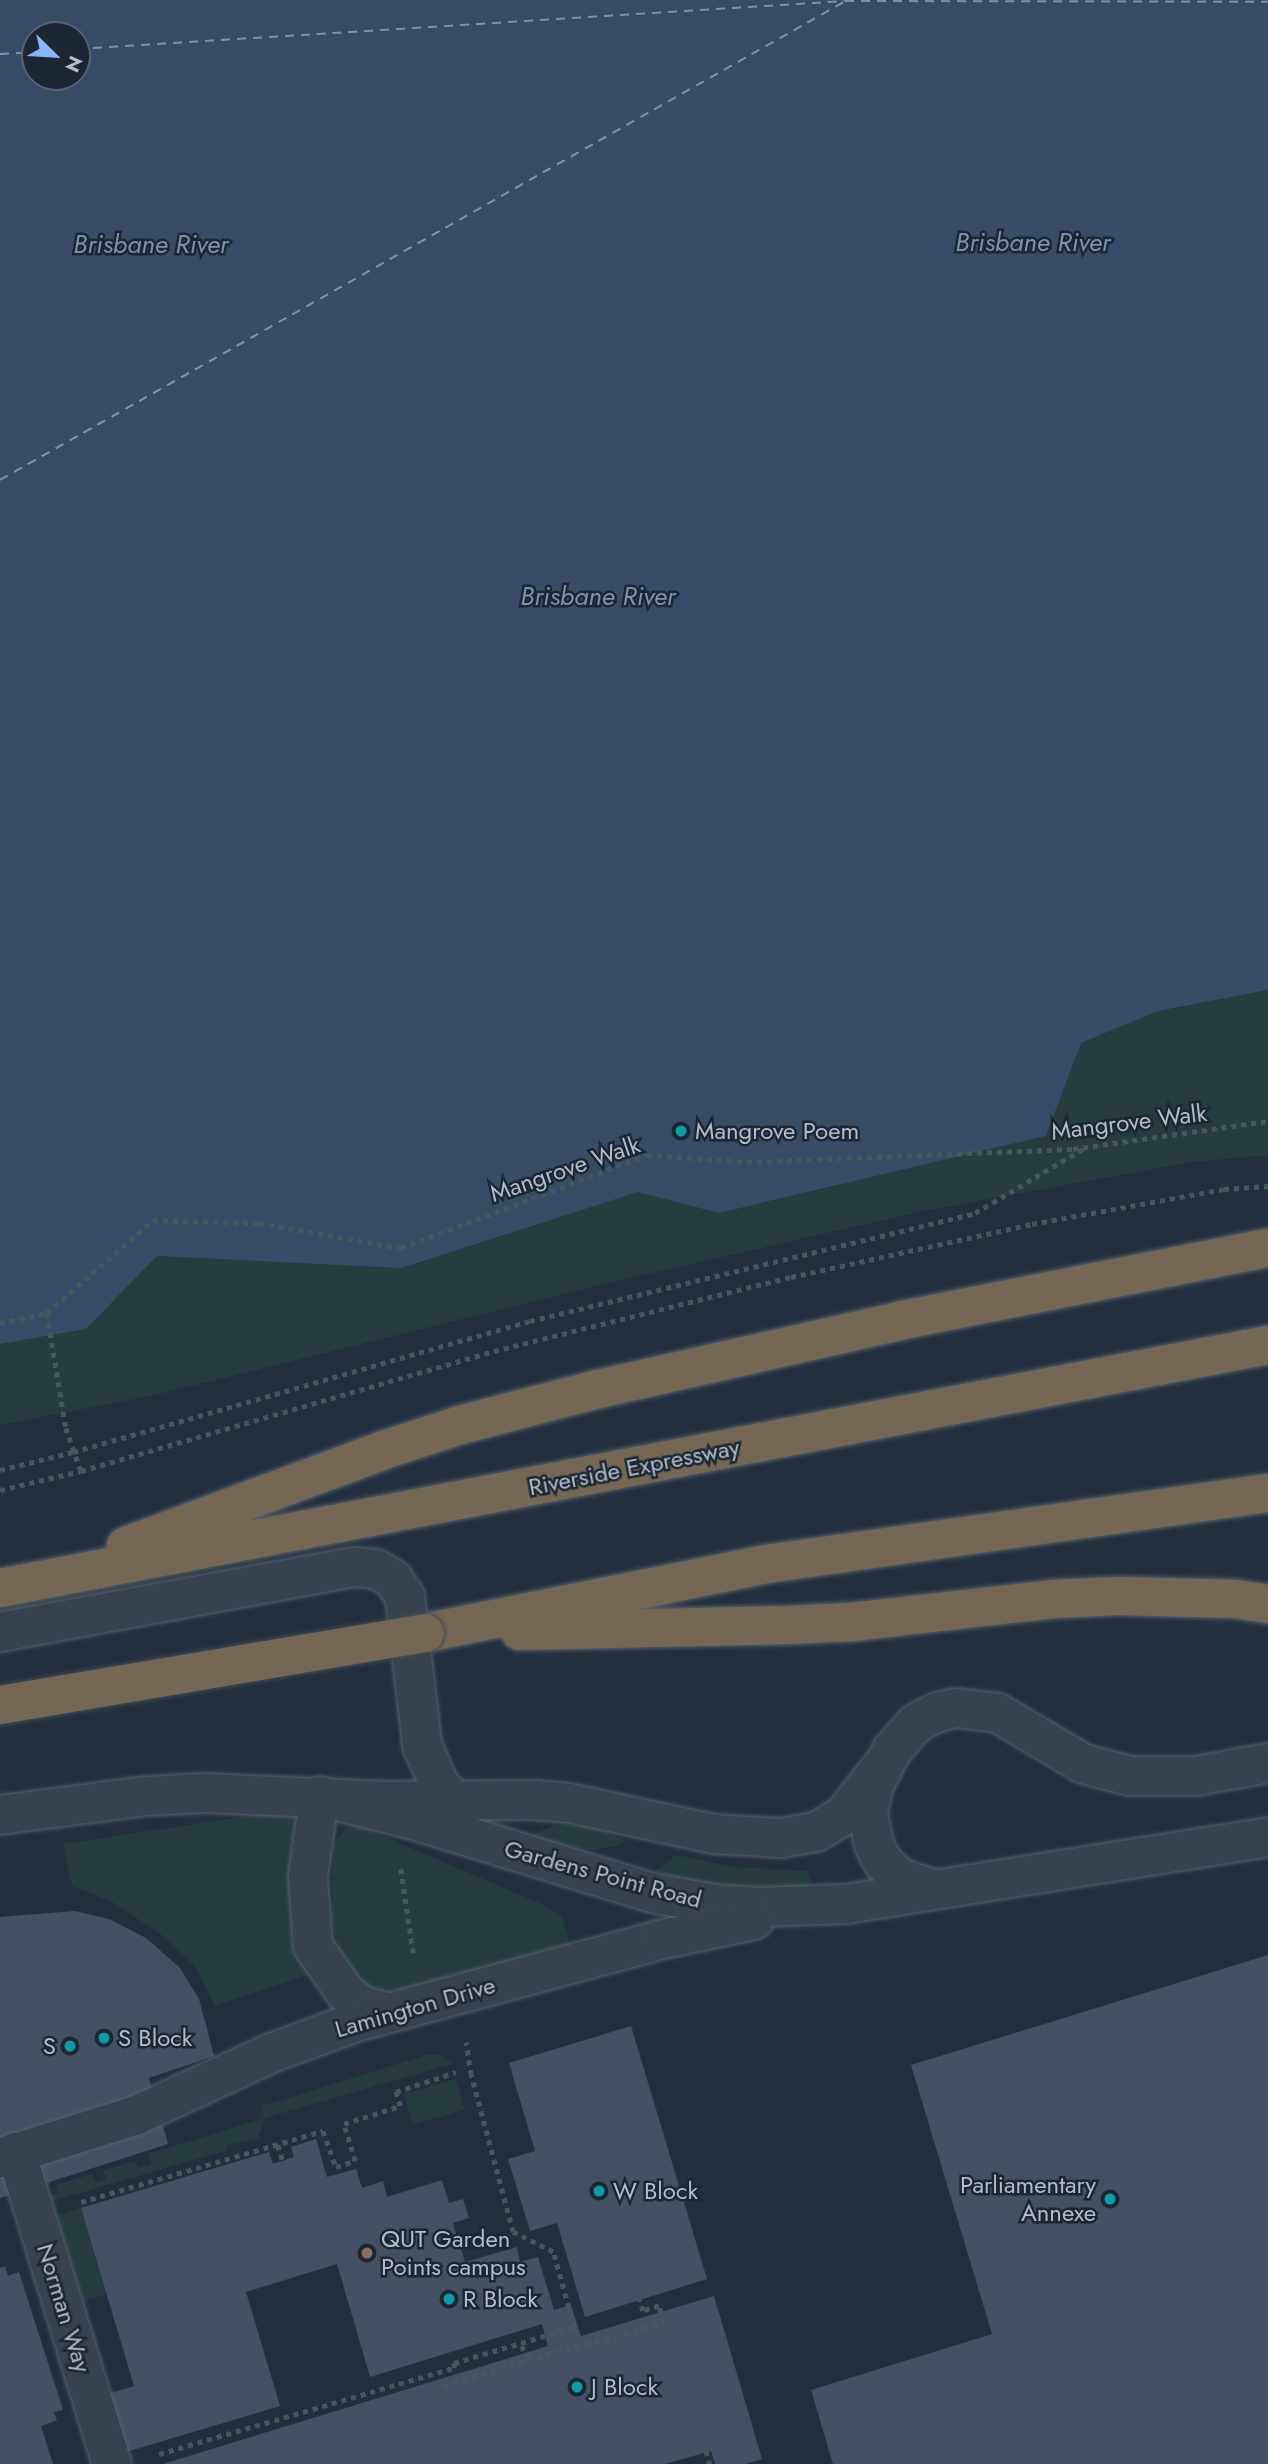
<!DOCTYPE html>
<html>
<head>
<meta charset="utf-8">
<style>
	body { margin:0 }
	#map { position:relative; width:1268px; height:2464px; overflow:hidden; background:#242f3e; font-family:Jost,sans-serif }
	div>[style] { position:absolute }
	.green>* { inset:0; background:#263c3f; transform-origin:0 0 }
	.water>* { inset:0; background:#394c67 }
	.ferry>* { height:2px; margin-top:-1px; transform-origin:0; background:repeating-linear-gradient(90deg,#7c92b1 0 9px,transparent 0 16px) }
	.building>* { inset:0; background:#455162 }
	.path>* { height:4.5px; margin-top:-2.25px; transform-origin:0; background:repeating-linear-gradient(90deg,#44595c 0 5px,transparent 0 10px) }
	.roads { filter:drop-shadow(0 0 2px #565f6c) drop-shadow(0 0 2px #565f6c) }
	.minor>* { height:38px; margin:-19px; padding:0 19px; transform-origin:19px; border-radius:19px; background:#38414e }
	.highway>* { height:38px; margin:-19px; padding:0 19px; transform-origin:19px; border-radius:19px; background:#746855 }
	.bridges { filter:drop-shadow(0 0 2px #434c59) drop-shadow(0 0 2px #434c59) }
	.highway-bridge>* { height:38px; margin:-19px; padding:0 19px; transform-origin:19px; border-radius:19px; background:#746855 }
	.dots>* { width:19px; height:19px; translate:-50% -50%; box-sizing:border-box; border:4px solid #1d2633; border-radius:50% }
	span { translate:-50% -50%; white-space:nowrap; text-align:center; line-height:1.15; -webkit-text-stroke:5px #1d2633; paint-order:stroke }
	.street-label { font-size:24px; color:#b4bcc9 }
	.poi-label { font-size:24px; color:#b4bcc9 }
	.left { translate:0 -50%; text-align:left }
	.right { translate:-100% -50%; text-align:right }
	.water-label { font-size:26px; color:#7c92b1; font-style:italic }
	.north { position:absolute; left:21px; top:21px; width:70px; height:70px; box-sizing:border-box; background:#1d2633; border:2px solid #59626f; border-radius:50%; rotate:114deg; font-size:19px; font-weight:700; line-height:28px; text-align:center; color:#b4bcc9 }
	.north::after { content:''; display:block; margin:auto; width:24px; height:32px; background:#8ab4f8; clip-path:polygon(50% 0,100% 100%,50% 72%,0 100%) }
</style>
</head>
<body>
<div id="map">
	<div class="green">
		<i style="clip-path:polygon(1268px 990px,1268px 1155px,1192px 1162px,928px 1210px,608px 1283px,155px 1395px,0 1425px,0 1344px,86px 1329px,157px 1256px,401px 1267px,638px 1192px,720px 1213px,1046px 1136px,1081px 1043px,1158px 1011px)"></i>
		<i style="clip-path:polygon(300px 1808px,293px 1924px,308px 1975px,215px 2006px,194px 1965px,162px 1935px,111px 1901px,72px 1886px,63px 1844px)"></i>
		<i style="clip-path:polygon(569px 1824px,598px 1828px,624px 1841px,620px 1845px,592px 1850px,527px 1841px,534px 1834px,553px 1826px)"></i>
		<i style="clip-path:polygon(349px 1825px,357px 1825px,546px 1906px,562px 1916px,570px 1944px,483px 1972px,383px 1994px,359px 1985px,342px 1959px,332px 1922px,334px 1843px)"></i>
		<i style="clip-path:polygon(676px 1855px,735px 1867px,808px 1871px,811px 1882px,802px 1889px,750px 1887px,691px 1881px,655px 1872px)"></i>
		<i style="clip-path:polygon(427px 2055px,440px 2055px,452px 2064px,265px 2118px,258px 2138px,227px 2145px,228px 2150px,52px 2201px,51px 2195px,58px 2193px,56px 2185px,92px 2174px,96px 2182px,106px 2179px,103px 2170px,136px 2161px,138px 2167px,151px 2165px,149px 2154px,264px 2118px,262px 2106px)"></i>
		<i style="left:456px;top:2079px;width:32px;height:54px;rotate:74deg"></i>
		<i style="left:81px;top:2208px;width:90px;height:25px;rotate:73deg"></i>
	</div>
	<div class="water">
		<i style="clip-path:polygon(evenodd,0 0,1268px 0,1268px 990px,1158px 1011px,1081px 1043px,1046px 1136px,719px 1213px,638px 1192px,401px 1268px,157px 1256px,86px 1329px,0 1344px,0 0,35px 35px,77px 35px,77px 77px,35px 77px,35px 35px)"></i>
	</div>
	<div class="ferry">
		<i style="left:77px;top:49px;width:769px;rotate:-3.58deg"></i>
		<i style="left:845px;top:1px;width:423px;rotate:0.1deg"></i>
		<i style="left:0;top:54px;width:35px;rotate:-3deg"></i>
		<i style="left:0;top:480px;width:970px;rotate:-29.53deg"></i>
	</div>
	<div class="building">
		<i style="clip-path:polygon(75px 1911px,109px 1919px,146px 1938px,180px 1968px,199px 1999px,214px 2056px,149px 2078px,168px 2144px,0 2198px,0 1917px)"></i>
		<i style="clip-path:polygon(1268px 1955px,1268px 2464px,833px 2464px,811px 2390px,992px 2334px,911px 2065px)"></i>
		<i style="clip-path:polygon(631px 2026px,707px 2279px,585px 2317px,557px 2223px,530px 2231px,508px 2159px,535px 2151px,509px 2063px)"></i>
		<i style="clip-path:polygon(316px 2139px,327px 2177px,356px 2169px,362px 2188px,383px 2181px,387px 2197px,442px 2180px,449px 2203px,463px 2199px,469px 2218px,453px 2223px,465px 2262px,517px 2247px,520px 2262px,538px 2257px,554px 2310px,571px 2305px,581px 2336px,714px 2296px,762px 2459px,746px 2464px,715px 2464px,711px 2451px,665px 2464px,163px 2464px,548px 2346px,542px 2324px,370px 2377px,337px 2264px,246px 2292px,280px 2406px,126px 2452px,108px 2394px,134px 2386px,81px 2208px,269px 2152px,273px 2164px,294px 2157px,291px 2147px)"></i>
		<i style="clip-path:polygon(5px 2266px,8px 2276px,19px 2272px,63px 2410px,54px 2412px,57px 2420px,41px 2426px,53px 2464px,0 2464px,0 2268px)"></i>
	</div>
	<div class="path">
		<i style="left:47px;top:1313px;width:117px;rotate:80.6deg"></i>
		<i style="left:66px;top:1428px;width:46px;rotate:70.8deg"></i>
		<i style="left:0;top:1323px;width:48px;rotate:-12deg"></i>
		<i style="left:47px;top:1313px;width:141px;rotate:-41.3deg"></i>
		<i style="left:153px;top:1220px;width:106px;rotate:1.6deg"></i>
		<i style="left:259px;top:1223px;width:144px;rotate:10deg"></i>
		<i style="left:401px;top:1248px;width:263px;rotate:-20.7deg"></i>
		<i style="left:647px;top:1155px;width:100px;rotate:4deg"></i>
		<i style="left:747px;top:1162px;width:326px;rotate:-2.3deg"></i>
		<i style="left:1073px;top:1149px;width:197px;rotate:-8.2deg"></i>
		<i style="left:0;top:1470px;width:75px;rotate:-13.9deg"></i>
		<i style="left:73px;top:1452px;width:475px;rotate:-16deg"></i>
		<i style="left:530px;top:1321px;width:458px;rotate:-13.6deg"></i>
		<i style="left:975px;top:1213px;width:126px;rotate:-30.7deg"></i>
		<i style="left:0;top:1490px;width:83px;rotate:-13.2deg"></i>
		<i style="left:81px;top:1471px;width:430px;rotate:-16.2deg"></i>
		<i style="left:494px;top:1351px;width:306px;rotate:-14deg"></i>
		<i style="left:791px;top:1277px;width:247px;rotate:-12.4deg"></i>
		<i style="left:1032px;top:1224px;width:195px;rotate:-10.3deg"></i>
		<i style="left:1224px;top:1189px;width:44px;rotate:-3.9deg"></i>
		<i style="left:401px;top:1869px;width:89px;rotate:81.6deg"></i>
		<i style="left:278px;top:2145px;width:17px;rotate:73deg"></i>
		<i style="left:81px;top:2202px;width:252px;rotate:-16.4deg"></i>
		<i style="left:323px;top:2131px;width:38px;rotate:70deg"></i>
		<i style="left:336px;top:2167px;width:20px;rotate:-18deg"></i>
		<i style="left:355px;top:2161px;width:39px;rotate:-107deg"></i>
		<i style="left:344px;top:2124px;width:59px;rotate:-17.8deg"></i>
		<i style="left:400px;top:2106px;width:15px;rotate:-106deg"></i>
		<i style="left:396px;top:2092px;width:63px;rotate:-18.4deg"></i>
		<i style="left:527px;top:2360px;width:141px;rotate:-15.2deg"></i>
		<i style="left:663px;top:2323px;width:17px;rotate:-103deg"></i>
		<i style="left:659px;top:2306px;width:17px;rotate:163deg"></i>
		<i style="left:643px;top:2311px;width:12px;rotate:-110deg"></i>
		<i style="left:443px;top:2386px;width:88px;rotate:-17.2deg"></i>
		<i style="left:527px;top:2360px;width:17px;rotate:-111deg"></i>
		<i style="left:706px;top:2451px;width:14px;rotate:73deg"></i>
		<i style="left:159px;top:2454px;width:307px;rotate:-16.3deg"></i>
		<i style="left:454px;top:2368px;width:5px;rotate:-90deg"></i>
		<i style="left:454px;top:2363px;width:125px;rotate:-16.7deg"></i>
		<i style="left:574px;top:2327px;width:78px;rotate:-105.6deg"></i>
		<i style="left:553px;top:2252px;width:45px;rotate:-153.4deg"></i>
		<i style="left:513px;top:2232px;width:163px;rotate:-105deg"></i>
		<i style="left:471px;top:2075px;width:33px;rotate:-99deg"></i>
	</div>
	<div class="roads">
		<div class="minor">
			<i style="left:0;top:1632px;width:360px;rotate:-10.4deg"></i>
			<i style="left:354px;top:1567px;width:22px;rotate:5deg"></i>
			<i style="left:376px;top:1569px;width:20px;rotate:30deg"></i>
			<i style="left:393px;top:1579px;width:22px;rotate:56deg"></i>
			<i style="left:405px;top:1597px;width:149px;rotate:83.4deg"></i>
			<i style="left:422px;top:1745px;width:43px;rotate:66.4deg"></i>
			<i style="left:439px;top:1784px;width:21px;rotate:49deg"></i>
			<i style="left:319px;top:1796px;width:101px;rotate:14.3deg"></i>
			<i style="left:417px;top:1821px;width:246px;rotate:17deg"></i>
			<i style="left:652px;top:1893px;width:70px;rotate:9.9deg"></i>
			<i style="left:721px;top:1905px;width:39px;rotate:3deg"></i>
			<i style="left:760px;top:1907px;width:86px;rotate:-2deg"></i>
			<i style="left:846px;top:1904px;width:427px;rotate:-9deg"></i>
			<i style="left:319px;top:1796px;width:82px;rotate:97.7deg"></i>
			<i style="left:308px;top:1877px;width:69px;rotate:85.9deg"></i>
			<i style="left:313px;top:1946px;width:56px;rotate:55.2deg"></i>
			<i style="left:345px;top:1992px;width:22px;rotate:39deg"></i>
			<i style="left:362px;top:2006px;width:29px;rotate:14deg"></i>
			<i style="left:0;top:1815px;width:148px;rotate:-7.4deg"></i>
			<i style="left:147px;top:1796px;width:58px;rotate:-3deg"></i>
			<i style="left:205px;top:1793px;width:182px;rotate:2.5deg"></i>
			<i style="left:387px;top:1801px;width:147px;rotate:-0.4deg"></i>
			<i style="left:534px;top:1800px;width:35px;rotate:5deg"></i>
			<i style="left:569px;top:1803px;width:148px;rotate:12.1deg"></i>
			<i style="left:714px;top:1834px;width:67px;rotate:3.4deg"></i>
			<i style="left:781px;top:1838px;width:36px;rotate:-10deg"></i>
			<i style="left:816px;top:1832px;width:33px;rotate:-31deg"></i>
			<i style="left:844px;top:1815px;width:58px;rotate:-52deg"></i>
			<i style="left:933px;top:1889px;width:35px;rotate:-162deg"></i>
			<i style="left:900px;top:1878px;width:23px;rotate:-137deg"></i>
			<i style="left:883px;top:1862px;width:19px;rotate:-118deg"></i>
			<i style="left:874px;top:1845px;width:33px;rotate:-101deg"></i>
			<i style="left:868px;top:1813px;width:26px;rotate:-79deg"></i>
			<i style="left:873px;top:1787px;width:42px;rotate:-62.8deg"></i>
			<i style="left:892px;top:1750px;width:36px;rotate:-48deg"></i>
			<i style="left:916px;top:1723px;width:25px;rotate:-27deg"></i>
			<i style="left:938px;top:1712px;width:18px;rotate:-13deg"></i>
			<i style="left:956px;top:1708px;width:42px;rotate:6.8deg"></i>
			<i style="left:998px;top:1713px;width:100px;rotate:30.7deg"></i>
			<i style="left:1084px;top:1764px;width:48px;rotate:14.6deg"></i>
			<i style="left:1130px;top:1776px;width:66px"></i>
			<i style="left:1196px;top:1776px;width:73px;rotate:-10.2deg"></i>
			<i style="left:16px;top:2152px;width:326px;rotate:72.9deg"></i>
			<i style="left:0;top:2158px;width:144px;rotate:-17.4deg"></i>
			<i style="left:137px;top:2115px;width:148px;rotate:-24.8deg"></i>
			<i style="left:271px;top:2053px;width:90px;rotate:-20deg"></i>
			<i style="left:356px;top:2022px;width:314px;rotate:-15.1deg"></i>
			<i style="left:659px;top:1940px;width:97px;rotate:-11.9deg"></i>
		</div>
		<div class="highway">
			<i style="left:126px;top:1546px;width:275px;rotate:-20.4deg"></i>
			<i style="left:384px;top:1450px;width:80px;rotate:-18.2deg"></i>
			<i style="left:460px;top:1425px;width:143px;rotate:-14.6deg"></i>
			<i style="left:598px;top:1389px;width:313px;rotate:-12.7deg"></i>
			<i style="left:903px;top:1320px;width:372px;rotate:-11.2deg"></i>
			<i style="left:0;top:1588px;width:1291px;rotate:-10.85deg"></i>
			<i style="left:520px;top:1631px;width:267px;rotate:-1.3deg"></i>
			<i style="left:787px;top:1625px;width:65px;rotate:-2.6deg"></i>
			<i style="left:852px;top:1622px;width:202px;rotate:-6.5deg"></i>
			<i style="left:1053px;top:1599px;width:65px;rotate:-2.6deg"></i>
			<i style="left:1118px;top:1596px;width:118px;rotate:1.5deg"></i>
			<i style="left:1236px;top:1599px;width:32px;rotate:9deg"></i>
			<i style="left:425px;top:1633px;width:348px;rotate:-11.4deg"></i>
			<i style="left:766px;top:1564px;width:507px;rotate:-8.05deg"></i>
		</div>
	</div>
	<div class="bridges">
		<div class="highway-bridge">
			<i style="left:0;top:1705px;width:431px;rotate:-9.6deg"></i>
		</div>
	</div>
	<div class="dots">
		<i style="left:681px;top:1131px;background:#0f9aa8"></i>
		<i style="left:104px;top:2038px;background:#0f9aa8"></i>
		<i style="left:70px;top:2046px;background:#0f9aa8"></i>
		<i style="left:599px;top:2191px;background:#0f9aa8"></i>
		<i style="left:1110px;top:2199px;background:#0f9aa8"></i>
		<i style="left:367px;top:2253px;background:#8d6e63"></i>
		<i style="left:449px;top:2299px;background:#0f9aa8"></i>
		<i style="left:577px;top:2387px;background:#0f9aa8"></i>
	</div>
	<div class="street-label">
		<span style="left:1129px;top:1122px;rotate:-7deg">Mangrove Walk</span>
		<span style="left:565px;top:1169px;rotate:-19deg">Mangrove Walk</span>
		<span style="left:634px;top:1467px;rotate:-11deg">Riverside Expressway</span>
		<span style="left:603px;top:1874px;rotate:15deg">Gardens Point Road</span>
		<span style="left:415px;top:2007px;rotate:-16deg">Lamington Drive</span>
		<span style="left:64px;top:2308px;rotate:73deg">Norman Way</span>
	</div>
	<div class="poi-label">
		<span class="left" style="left:695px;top:1131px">Mangrove Poem</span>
		<span class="left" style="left:118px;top:2038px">S Block</span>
		<span class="right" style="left:56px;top:2046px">S</span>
		<span class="right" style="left:1096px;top:2199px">Parliamentary<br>Annexe</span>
		<span class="left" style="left:613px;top:2191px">W Block</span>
		<span class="left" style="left:381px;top:2253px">QUT Garden<br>Points campus</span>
		<span class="left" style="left:463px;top:2299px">R Block</span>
		<span class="left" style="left:591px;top:2387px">J Block</span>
	</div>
	<div class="water-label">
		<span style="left:1033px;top:243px">Brisbane River</span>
		<span style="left:151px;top:245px">Brisbane River</span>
		<span style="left:598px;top:597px">Brisbane River</span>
	</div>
	<div class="north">N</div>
</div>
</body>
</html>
